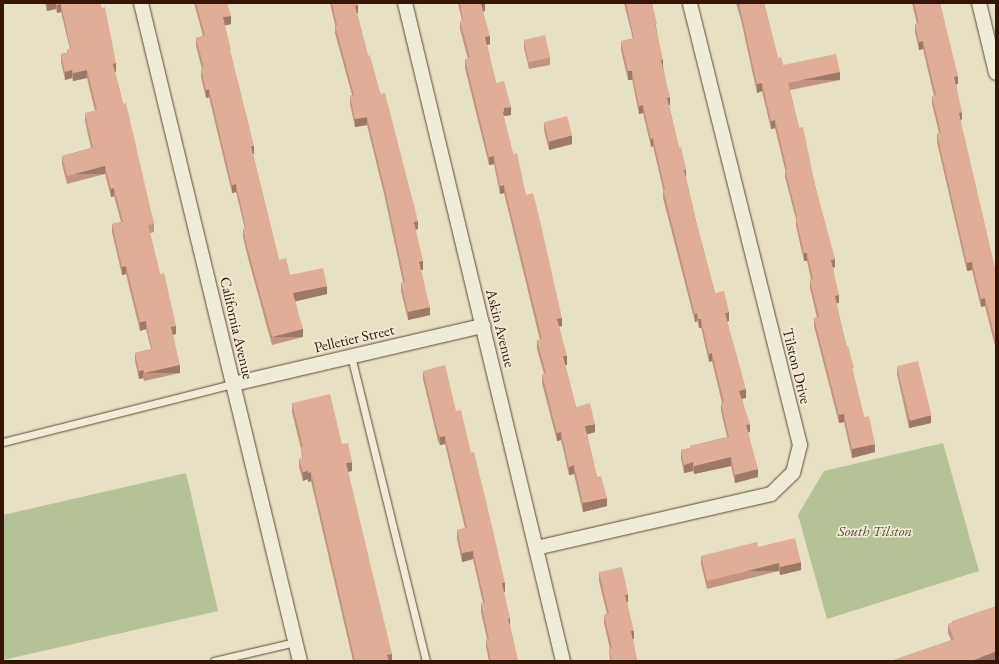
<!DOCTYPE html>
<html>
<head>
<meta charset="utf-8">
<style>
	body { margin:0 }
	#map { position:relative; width:999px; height:664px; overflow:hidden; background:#e7e0c5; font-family:"EB Garamond",serif }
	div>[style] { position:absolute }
	.green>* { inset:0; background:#b5c295 }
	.roads { filter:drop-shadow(0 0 1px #624836) drop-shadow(0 0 1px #624836) }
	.service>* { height:7px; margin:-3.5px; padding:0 3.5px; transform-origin:3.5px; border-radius:3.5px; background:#efebd9 }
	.minor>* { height:14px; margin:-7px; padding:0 7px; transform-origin:7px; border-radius:7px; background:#efebd9 }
	.wall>* { inset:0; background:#c19581 }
	.shaded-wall>* { inset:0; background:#9d7969; transform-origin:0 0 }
	.building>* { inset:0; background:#e0ad96; transform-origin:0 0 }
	span { translate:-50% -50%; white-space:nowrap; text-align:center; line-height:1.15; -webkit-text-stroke:3.5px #efebd9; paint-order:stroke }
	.street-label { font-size:15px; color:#361506 }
	.park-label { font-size:15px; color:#5c4931; font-style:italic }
	.frame { position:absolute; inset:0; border:4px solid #361506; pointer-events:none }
</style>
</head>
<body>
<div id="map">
	<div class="green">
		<i style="clip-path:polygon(943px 443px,979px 571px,827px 619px,798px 515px,824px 471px)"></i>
		<i style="clip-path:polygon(186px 473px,218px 611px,3px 660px,3px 515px)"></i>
	</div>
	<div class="roads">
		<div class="service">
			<i style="left:351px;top:356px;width:314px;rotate:76.2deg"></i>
			<i style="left:3px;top:442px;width:237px;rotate:-14.2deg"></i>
			<i style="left:214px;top:661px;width:83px;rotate:-13.2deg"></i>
		</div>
		<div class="minor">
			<i style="left:141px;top:3px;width:677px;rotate:76.42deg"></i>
			<i style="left:405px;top:3px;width:677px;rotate:76.5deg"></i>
			<i style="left:979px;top:3px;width:72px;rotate:76.3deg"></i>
			<i style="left:233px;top:384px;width:257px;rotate:-13.1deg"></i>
			<i style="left:536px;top:548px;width:241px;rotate:-12.9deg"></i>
			<i style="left:771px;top:494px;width:30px;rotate:-44deg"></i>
			<i style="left:793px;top:473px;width:29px;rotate:-76deg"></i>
			<i style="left:800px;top:445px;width:455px;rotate:-104deg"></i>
		</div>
	</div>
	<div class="wall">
		<i style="clip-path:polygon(45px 3px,100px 3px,116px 72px,115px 72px,154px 224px,154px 232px,150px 233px,160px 274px,176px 334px,173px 335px,180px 373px,144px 381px,143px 378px,139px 379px,135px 361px,135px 353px,151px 349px,146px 329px,140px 331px,126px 274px,122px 275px,112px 232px,112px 224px,121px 222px,114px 196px,111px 197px,105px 174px,67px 184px,62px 164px,62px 156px,91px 148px,85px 121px,85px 113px,95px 111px,87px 78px,73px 81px,72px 78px,65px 80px,61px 62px,61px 54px,67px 53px,67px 50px,70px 49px,61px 12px,57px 13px,56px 9px,47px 11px)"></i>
		<i style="clip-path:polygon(194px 3px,227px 3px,231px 24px,225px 25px,231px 57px,254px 154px,253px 154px,279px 260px,290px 275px,327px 294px,295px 301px,303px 337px,272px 345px,248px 258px,243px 237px,243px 229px,245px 229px,236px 192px,232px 193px,209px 97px,206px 98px,201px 77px,201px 69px,202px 69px,196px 46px,196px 38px,203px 36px)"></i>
		<i style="clip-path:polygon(330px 3px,358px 3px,358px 13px,357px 13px,368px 56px,379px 89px,418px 229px,415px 230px,423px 270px,421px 270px,430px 315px,408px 320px,401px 291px,401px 283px,403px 282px,385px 198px,367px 125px,355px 127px,350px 104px,350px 96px,352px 95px,335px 33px,335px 25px)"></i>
		<i style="clip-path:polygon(458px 3px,485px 3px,485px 11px,483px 12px,490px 44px,487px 45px,496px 83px,511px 115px,504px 116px,504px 119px,513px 154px,526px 195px,562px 326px,559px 327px,567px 364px,565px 364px,576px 407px,595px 432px,587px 434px,597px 477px,607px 506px,583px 512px,574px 474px,569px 475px,561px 440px,557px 441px,542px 383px,542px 374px,544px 374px,537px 349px,537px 340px,540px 340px,504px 193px,500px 194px,494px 164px,489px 165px,465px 68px,465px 59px,468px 59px,460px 29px,460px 21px,462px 21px)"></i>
		<i style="clip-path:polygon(624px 3px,652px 3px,670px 105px,669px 105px,696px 221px,715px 293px,729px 321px,727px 321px,746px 398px,742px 399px,750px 432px,748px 432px,758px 477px,735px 483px,731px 466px,694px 474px,693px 471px,684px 473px,681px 459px,681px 450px,690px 448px,690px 446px,727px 437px,721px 411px,721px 403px,722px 403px,712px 361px,709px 362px,701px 327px,699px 328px,697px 321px,695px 322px,663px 198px,663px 189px,653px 146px,651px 147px,643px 113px,639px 114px,632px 79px,628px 80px,621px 50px,621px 41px,633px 39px)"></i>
		<i style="clip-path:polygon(736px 3px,764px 3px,778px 58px,783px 65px,840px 80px,790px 90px,799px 128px,815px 185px,835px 267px,833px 268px,839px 303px,836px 303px,864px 417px,875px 452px,852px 458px,844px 422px,839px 423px,814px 326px,814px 318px,817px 318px,810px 288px,810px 280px,811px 279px,807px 261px,804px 261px,796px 226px,796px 219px,785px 177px,785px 169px,775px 128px,771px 129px,762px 91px,757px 93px,741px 20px)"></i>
		<i style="clip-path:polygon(912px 3px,940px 3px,958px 84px,956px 84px,962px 120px,960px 120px,996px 273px,996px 350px,985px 306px,981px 307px,972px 270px,967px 271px,962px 250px,937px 142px,937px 134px,939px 133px,932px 104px,932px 96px,934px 96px,923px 49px,919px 50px,915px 32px,915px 24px,917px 24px)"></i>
		<i style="clip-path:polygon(524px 40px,550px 57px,550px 65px,529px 69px,524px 48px)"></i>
		<i style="clip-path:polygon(544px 122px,572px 144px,549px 150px,544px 130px)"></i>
		<i style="clip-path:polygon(897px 366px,931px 423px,909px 428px,897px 374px)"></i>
		<i style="clip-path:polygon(423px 371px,456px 411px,471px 453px,505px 591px,503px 591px,510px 626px,518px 661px,489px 661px,486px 647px,486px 639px,487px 639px,481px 612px,481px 603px,483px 603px,473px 559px,462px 562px,457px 539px,457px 530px,465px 528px,445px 444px,440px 445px,438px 441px,423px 379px)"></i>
		<i style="clip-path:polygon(292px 403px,342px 444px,352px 471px,348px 472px,392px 661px,353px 661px,311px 481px,308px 482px,308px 479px,303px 481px,299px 467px,299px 459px,302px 458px,301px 449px,292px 412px)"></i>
		<i style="clip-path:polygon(758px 547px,801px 570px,780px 575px,779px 571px,707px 589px,701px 564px,701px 556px)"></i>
		<i style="clip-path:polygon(599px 572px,628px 602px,627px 602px,634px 639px,633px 639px,637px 661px,610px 661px,609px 649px,610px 649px,604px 623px,604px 615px,607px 614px,599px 581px)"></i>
		<i style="clip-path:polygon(952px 621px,992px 661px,951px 640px,948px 633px,948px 624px,952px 623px)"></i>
	</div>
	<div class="shaded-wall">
		<i style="clip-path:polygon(47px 3px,56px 3px,56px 9px,47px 11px)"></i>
		<i style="clip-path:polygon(485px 3px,485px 11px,481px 12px,481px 4px)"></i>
		<i style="clip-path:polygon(61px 4px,61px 12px,57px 13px,57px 5px)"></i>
		<i style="clip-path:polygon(358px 5px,358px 13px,355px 14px,355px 6px)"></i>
		<i style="clip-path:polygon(231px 16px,231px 24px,223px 26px,223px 17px)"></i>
		<i style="clip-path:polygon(490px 36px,490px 44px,485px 46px,485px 37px)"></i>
		<i style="clip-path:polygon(923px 41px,923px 49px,919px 50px,919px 42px)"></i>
		<i style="left:661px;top:60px;width:2px;height:9px"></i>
		<i style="left:116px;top:63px;width:9px;height:3px;rotate:90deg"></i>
		<i style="clip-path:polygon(72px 70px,72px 78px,65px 80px,65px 72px)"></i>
		<i style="clip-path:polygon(87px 70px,87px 78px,73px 81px,73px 73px)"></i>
		<i style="left:628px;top:71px;width:4px;height:9px"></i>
		<i style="left:840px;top:72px;width:8px;height:53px;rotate:90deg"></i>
		<i style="clip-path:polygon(958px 76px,958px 84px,954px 85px,954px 77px)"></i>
		<i style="clip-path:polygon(762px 83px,762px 91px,757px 93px,757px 84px)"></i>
		<i style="clip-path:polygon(209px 89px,209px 97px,206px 98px,206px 90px)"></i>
		<i style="clip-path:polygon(670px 97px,670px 105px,667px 106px,667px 98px)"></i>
		<i style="clip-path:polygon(643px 105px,643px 113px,639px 114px,639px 106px)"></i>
		<i style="clip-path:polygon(511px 107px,511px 115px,504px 116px,504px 119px,503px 112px,504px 108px)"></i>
		<i style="clip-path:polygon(962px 112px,962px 120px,959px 121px,959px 113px)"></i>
		<i style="clip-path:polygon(367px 117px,367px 125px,355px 127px,355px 119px)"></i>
		<i style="clip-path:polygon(775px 120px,775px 128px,771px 129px,771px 121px)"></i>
		<i style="clip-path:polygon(572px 135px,572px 144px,549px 150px,549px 142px)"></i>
		<i style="clip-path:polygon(653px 138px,653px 146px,651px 147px,651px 139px)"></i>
		<i style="left:251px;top:146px;width:3px;height:8px"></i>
		<i style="clip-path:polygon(494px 156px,494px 164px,489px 165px,489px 157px)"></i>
		<i style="left:105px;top:166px;width:8px;height:39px;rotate:90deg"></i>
		<i style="clip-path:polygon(686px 169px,686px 177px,684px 178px,684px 170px)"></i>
		<i style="clip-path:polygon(236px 184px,236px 192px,232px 193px,232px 185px)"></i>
		<i style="clip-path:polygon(504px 185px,504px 193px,500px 194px,500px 186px)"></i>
		<i style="clip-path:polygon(114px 188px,114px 196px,111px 197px,111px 189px)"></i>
		<i style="clip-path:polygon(418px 221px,418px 229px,414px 230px,414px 222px)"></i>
		<i style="left:804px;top:253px;width:3px;height:8px"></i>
		<i style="clip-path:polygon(835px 259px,835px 267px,831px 268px,831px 260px)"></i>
		<i style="left:423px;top:261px;width:9px;height:4px;rotate:90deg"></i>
		<i style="clip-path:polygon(972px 262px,972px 270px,967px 271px,967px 263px)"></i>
		<i style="clip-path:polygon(126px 266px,126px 274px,122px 275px,122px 267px)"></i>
		<i style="clip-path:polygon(327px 286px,327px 294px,293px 302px,293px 293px)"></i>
		<i style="clip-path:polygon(839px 295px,839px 303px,835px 304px,835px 296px)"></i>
		<i style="clip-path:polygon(985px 298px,985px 306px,981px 307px,981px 299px)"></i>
		<i style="clip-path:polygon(430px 307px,430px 315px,408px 320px,408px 312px)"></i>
		<i style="clip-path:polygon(729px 312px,729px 321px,725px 322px,725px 313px)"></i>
		<i style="clip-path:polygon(697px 313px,697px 321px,695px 322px,695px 314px)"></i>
		<i style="clip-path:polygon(562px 318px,562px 326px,557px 327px,557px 319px)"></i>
		<i style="left:699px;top:319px;width:2px;height:9px"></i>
		<i style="clip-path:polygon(146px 321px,146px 329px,140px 331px,140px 322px)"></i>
		<i style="clip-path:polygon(176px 326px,176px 334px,171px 335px,171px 327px)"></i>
		<i style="left:303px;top:329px;width:8px;height:32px;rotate:90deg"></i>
		<i style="clip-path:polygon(712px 353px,712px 361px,709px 362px,709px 354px)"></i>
		<i style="left:563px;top:356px;width:4px;height:9px"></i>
		<i style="left:180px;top:365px;width:8px;height:37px;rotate:90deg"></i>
		<i style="clip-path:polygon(143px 370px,143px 378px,139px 379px,139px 371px)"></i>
		<i style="clip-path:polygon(746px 389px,746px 398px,739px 399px,739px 391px)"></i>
		<i style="clip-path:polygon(844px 414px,844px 422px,839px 423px,839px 415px)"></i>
		<i style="clip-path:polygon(931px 415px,931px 423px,909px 428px,909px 420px)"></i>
		<i style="clip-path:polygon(595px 424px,595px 432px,585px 435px,585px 426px)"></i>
		<i style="clip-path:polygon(750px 424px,750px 432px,746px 433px,746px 425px)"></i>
		<i style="clip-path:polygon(561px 432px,561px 440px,557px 441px,557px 433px)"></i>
		<i style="clip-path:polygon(445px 436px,445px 444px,440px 445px,440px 437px)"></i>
		<i style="clip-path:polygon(875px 444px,875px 452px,852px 458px,852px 449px)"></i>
		<i style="clip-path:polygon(731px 457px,731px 466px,694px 474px,694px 466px)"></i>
		<i style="clip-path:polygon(352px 462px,352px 471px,346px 472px,346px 463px)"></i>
		<i style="clip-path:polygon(693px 462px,693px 471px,684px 473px,684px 465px)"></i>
		<i style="clip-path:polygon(574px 465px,574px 474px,569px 475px,569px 467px)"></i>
		<i style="clip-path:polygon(758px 469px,758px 477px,735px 483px,735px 475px)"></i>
		<i style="clip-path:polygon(308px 471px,308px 479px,303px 481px,303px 472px)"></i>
		<i style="clip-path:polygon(311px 472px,311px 481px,308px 482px,308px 473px)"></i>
		<i style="clip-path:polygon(607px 498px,607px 506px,583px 512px,583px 503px)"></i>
		<i style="clip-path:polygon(473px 551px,473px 559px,462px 562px,462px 553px)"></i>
		<i style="clip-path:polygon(801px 562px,801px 570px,780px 575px,780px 567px)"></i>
		<i style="left:779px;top:563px;width:8px;height:74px;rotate:90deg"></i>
		<i style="left:502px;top:583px;width:3px;height:9px"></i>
		<i style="clip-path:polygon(628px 594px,628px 602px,625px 603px,625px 595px)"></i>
		<i style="clip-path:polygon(510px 618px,510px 626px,508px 619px)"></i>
		<i style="left:631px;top:631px;width:3px;height:8px"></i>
		<i style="clip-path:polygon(996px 651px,996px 659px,992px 661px,971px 661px)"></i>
		<i style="clip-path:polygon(392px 654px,392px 661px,387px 661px,387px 655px)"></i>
	</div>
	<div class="building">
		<i style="clip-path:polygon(56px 3px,100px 3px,102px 8px,105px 7px,116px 63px,113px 64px,123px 104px,126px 103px,154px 224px,148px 225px,160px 274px,164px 273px,176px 326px,171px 327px,180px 365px,144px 373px,143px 370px,139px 371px,135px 353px,152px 349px,146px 321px,140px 322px,126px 266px,122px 267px,112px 224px,123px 222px,114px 188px,111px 189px,105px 166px,67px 176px,62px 156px,93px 148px,85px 113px,97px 110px,87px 70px,73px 73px,72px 70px,65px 72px,61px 54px,68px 53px,67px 50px,71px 49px,61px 4px,57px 5px)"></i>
		<i style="clip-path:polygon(196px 3px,227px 3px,231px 16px,223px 17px,231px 50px,230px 50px,254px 146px,251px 146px,279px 260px,286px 258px,290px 275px,323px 268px,327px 286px,293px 293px,303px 329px,272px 337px,248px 250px,243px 229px,246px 228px,236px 184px,232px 185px,209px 89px,206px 90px,201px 69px,204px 68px,196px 38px,205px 36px)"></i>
		<i style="clip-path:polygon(332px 3px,358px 3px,358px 5px,355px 6px,368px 56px,370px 55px,379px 89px,381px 94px,385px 93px,418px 221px,414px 222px,423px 261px,419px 262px,430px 307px,408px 312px,401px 283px,405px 282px,385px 190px,367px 117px,355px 119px,350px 96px,354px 95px,335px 25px,337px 25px)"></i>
		<i style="clip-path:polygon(460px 3px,485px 3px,481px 4px,490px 36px,485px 37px,496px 83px,504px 81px,511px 107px,504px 108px,504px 111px,503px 112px,513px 154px,517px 153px,526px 195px,533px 193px,538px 212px,562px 318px,557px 319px,567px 356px,563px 356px,576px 407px,590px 403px,595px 424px,585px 426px,597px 477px,601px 476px,607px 498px,583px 503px,574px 465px,569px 467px,561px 432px,557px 433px,542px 374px,546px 373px,537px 340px,542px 339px,504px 185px,500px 186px,494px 156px,489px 157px,465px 59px,470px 58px,460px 21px,463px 20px)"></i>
		<i style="clip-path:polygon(626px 3px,652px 3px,657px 24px,655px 24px,663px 60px,661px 60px,670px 97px,667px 98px,679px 148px,681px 147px,686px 169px,684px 170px,696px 221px,715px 293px,724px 291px,729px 312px,725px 313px,746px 389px,739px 391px,750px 424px,746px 425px,758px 469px,735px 475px,731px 457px,694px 466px,693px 462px,684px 465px,681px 450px,690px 448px,690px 446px,729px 437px,721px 403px,724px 402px,712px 353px,709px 354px,701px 319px,699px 319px,697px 313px,695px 314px,663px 189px,665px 189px,653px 138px,651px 139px,643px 105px,639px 106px,632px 71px,628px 71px,621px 41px,634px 38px)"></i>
		<i style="clip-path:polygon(739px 3px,764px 3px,778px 58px,781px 57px,783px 65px,836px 54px,840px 72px,788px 83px,799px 128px,803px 127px,815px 185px,835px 259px,831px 260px,839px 295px,835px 296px,846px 346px,848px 346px,854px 368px,852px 368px,864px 417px,869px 416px,875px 444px,852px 449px,844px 414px,839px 415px,814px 318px,819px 317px,810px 280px,813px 279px,807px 253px,804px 253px,796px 218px,797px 217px,785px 169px,787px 169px,775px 120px,771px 121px,762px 83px,757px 84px)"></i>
		<i style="clip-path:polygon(914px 3px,940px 3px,958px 76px,954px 77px,962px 112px,959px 113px,996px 273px,996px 341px,985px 298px,981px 299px,972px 262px,967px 263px,962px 242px,937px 134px,941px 133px,932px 96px,936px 95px,923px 41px,919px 42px,915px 24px,919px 23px)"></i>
		<i style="left:545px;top:35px;width:23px;height:22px;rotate:77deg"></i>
		<i style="left:567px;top:116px;width:20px;height:24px;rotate:75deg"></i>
		<i style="left:918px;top:361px;width:56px;height:22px;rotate:76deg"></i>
		<i style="clip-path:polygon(445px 365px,456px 411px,461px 410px,471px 453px,474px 452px,491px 522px,505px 583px,502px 583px,510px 618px,508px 619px,518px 661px,491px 661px,486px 639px,489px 639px,481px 603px,485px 603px,473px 551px,462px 553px,457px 530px,467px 528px,445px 436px,440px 437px,438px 433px,423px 371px)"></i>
		<i style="clip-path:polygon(330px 394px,342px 444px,348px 443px,352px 462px,346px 463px,392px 654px,387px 655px,389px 661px,355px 661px,311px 472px,308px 473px,308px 471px,303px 472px,299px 459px,303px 457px,301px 447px,303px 447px,292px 403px)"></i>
		<i style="clip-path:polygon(795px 538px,801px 562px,780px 567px,779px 563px,707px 581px,701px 556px,757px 542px,758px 547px)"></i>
		<i style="clip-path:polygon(622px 567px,628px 594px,625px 595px,634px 631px,631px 631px,637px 661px,612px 661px,609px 649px,612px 648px,604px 615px,609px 614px,599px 572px)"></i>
		<i style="clip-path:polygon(996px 606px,996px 651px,971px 661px,890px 661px,954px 639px,948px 624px,953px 623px,952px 621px)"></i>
	</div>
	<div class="street-label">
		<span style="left:237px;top:328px;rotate:77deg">California Avenue</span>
		<span style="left:501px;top:328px;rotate:76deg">Askin Avenue</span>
		<span style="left:354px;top:338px;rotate:-13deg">Pelletier Street</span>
		<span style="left:797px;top:366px;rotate:76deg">Tilston Drive</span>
	</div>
	<div class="park-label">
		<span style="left:875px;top:531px">South Tilston</span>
	</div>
	<div class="frame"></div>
</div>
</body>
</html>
